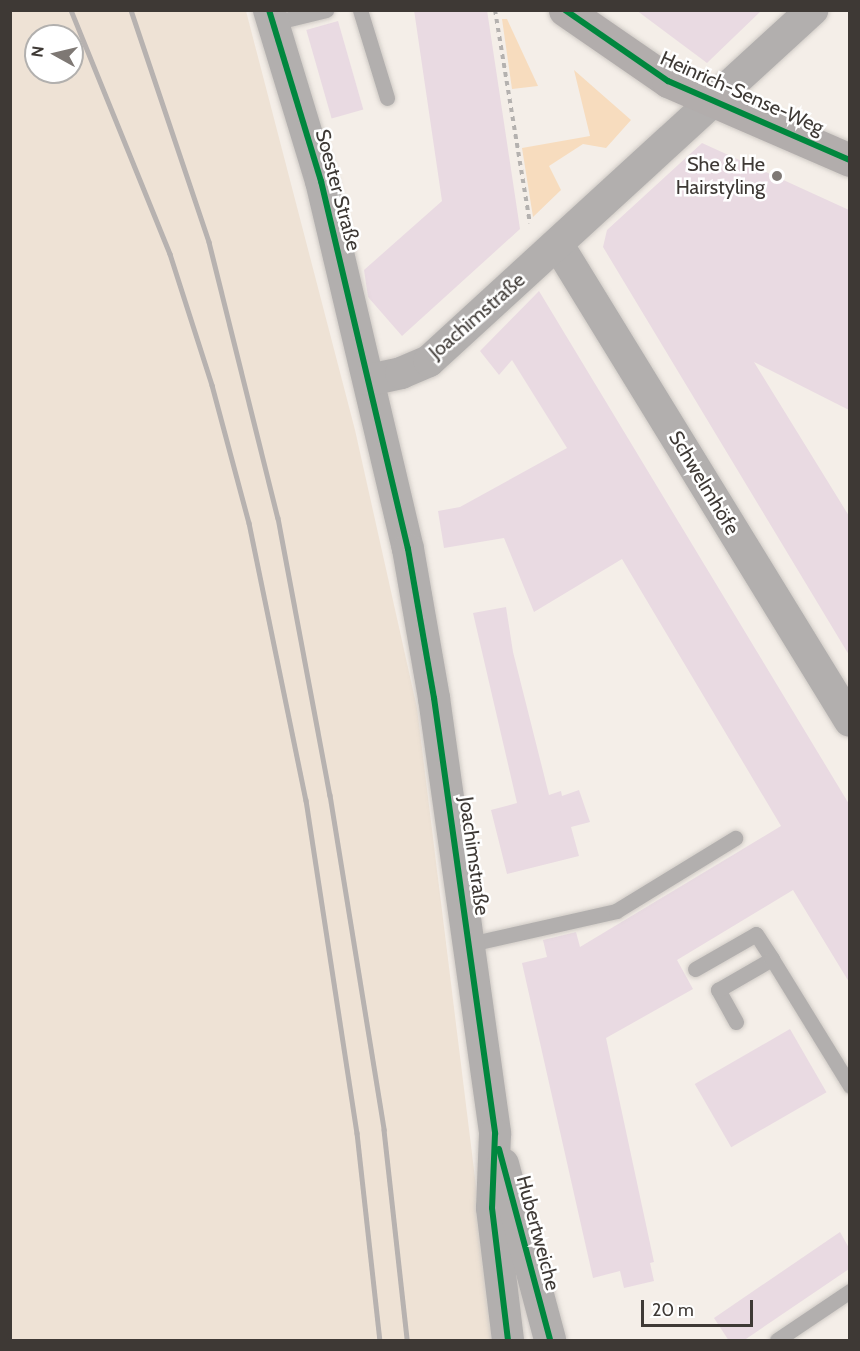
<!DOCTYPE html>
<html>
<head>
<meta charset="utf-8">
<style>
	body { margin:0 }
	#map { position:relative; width:860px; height:1351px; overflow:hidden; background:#f4eee8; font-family:Cabin,sans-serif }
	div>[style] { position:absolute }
	.built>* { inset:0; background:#eee2d5 }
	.green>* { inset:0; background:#f7dcbe }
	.building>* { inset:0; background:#e9dae2; transform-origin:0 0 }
	.path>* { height:4px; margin-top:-2px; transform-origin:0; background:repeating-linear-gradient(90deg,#b4b1af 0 4.5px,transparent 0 9px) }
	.roads { filter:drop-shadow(0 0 2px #cfcac5) drop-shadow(0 0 2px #cfcac5) }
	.service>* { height:15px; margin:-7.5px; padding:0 7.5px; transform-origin:7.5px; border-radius:7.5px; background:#b2afae }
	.minor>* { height:32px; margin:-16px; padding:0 16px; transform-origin:16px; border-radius:16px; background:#b2afae }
	.secondary>* { height:33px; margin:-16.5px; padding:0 16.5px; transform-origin:16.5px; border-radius:16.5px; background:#b2adac }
	.rail>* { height:4.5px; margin:-2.25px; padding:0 2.25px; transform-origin:2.25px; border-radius:2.25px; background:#b7b2b0 }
	.cycleway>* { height:6px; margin:-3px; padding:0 3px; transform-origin:3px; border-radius:3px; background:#00873e }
	.dots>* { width:16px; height:16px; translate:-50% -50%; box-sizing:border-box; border:3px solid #fff; border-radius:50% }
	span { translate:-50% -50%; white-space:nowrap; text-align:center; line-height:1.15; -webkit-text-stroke:5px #fff; paint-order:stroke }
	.street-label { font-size:20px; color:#3e3935 }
	.poi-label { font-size:20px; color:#3e3935 }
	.right { translate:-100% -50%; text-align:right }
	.frame { position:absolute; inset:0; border:12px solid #3e3935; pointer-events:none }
	.north { position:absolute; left:24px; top:24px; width:60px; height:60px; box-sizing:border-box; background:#fff; border:2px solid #b2b0ae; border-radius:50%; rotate:278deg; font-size:16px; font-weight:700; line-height:24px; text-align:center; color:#3e3935 }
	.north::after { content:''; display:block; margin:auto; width:21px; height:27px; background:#7e7874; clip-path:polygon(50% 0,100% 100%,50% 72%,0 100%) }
	.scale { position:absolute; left:641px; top:1300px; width:112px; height:27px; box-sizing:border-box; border:3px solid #3e3935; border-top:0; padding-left:8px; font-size:18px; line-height:21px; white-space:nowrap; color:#3e3935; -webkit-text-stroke:4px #fff; paint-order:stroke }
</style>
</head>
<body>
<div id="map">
	<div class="built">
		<i style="clip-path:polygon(evenodd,10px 11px,246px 11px,355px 430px,417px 708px,495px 1340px,11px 1340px,10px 11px,36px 36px,72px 36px,72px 72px,36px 72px,36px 36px)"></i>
	</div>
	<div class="green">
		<i style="clip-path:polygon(502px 19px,507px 19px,538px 86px,512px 89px)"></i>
		<i style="clip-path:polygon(574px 70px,631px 120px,606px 148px,583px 144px,549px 166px,561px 190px,533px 217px,522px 148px,590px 136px)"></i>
	</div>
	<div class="building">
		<i style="clip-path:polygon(414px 10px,487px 10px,520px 229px,402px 336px,368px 297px,364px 270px,442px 201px)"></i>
		<i style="clip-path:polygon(636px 10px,762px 10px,707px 63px)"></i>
		<i style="left:338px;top:21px;width:92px;height:33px;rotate:74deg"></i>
		<i style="clip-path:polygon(702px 143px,849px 210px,849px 410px,754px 362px,849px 516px,849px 655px,603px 247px,607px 230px)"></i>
		<i style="clip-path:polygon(539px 291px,849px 804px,849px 982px,793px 890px,677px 960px,693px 989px,606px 1038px,654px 1262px,650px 1263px,654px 1281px,624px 1288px,620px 1271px,593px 1278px,522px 963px,547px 957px,543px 940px,576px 932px,580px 947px,781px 826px,622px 559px,534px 612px,504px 538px,444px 548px,438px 511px,460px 507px,567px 448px,512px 360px,499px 375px,480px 351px)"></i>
		<i style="clip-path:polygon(506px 607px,513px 652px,549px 795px,561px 791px,562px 796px,579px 790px,590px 822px,571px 827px,579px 856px,507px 874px,491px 810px,517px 803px,473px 613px)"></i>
		<i style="left:790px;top:1029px;width:73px;height:110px;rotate:60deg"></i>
		<i style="clip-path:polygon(840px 1232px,849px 1248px,849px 1269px,743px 1341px,729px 1341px,714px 1318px)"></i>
	</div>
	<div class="path">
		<i style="left:495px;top:10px;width:216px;rotate:80.7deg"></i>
	</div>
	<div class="roads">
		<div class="service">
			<i style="left:360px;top:10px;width:92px;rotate:72.9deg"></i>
			<i style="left:273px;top:23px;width:55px;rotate:-13.8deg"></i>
			<i style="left:470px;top:944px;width:150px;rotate:-12.7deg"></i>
			<i style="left:616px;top:911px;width:140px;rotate:-31.5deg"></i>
			<i style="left:695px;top:969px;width:70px;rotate:-29.8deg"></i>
			<i style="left:756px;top:934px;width:30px;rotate:57deg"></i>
			<i style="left:736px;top:1022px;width:37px;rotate:-119deg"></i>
			<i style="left:718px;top:990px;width:62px;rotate:-29.9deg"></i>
			<i style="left:772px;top:959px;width:149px;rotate:58.4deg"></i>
			<i style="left:777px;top:1340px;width:88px;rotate:-33.9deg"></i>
		</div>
		<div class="minor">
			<i style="left:269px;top:10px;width:179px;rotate:73.1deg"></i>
			<i style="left:321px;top:181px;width:378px;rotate:76.7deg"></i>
			<i style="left:408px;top:549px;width:151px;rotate:80.1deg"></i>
			<i style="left:434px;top:698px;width:440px;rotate:82deg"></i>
			<i style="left:495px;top:1134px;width:74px;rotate:92.3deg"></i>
			<i style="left:492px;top:1208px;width:133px;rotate:83.1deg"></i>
			<i style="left:558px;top:245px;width:558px;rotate:58.47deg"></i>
			<i style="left:369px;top:380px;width:33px;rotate:-12deg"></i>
			<i style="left:401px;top:373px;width:30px;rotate:-23deg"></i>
			<i style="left:429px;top:361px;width:520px;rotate:-42.5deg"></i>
			<i style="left:503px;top:1164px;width:182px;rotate:75deg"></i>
		</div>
		<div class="secondary">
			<i style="left:565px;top:10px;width:125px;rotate:34.6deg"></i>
			<i style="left:668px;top:81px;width:198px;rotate:23.5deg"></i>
		</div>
	</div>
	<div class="rail">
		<i style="left:71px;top:10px;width:263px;rotate:67.9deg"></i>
		<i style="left:170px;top:254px;width:138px;rotate:72.2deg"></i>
		<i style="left:212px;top:385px;width:143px;rotate:75deg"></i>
		<i style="left:249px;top:523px;width:283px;rotate:78.4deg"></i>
		<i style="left:306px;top:800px;width:337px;rotate:81.3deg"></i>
		<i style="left:357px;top:1133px;width:208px;rotate:83.7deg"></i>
		<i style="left:131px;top:10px;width:245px;rotate:71.4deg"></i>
		<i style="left:209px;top:242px;width:284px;rotate:76deg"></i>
		<i style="left:278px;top:518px;width:282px;rotate:79.4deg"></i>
		<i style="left:330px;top:795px;width:339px;rotate:80.8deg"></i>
		<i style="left:384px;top:1130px;width:211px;rotate:83.7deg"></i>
	</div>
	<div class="cycleway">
		<i style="left:269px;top:10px;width:179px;rotate:73.1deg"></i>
		<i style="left:321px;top:181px;width:378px;rotate:76.7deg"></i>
		<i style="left:408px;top:549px;width:151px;rotate:80.1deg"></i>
		<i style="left:434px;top:698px;width:440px;rotate:82deg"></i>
		<i style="left:495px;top:1134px;width:74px;rotate:92.3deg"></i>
		<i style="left:492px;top:1208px;width:133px;rotate:83.1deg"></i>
		<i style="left:565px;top:10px;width:125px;rotate:34.6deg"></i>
		<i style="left:668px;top:81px;width:198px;rotate:23.5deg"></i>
		<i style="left:499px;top:1149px;width:198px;rotate:75deg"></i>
	</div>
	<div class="dots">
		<i style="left:777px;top:176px;background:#7e7874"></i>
	</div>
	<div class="street-label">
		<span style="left:742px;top:93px;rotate:24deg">Heinrich-Sense-Weg</span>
		<span style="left:338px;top:190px;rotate:75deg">Soester Straße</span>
		<span style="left:477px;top:316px;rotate:-41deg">Joachimstraße</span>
		<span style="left:704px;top:483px;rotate:59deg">Schwelmhöfe</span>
		<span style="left:474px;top:856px;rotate:82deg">Joachimstraße</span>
		<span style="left:538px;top:1233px;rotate:75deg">Hubertweiche</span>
	</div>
	<div class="poi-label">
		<span class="right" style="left:765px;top:176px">She &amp; He<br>Hairstyling</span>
	</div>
	<div class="frame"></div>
	<div class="north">N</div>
	<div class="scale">20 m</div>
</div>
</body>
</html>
